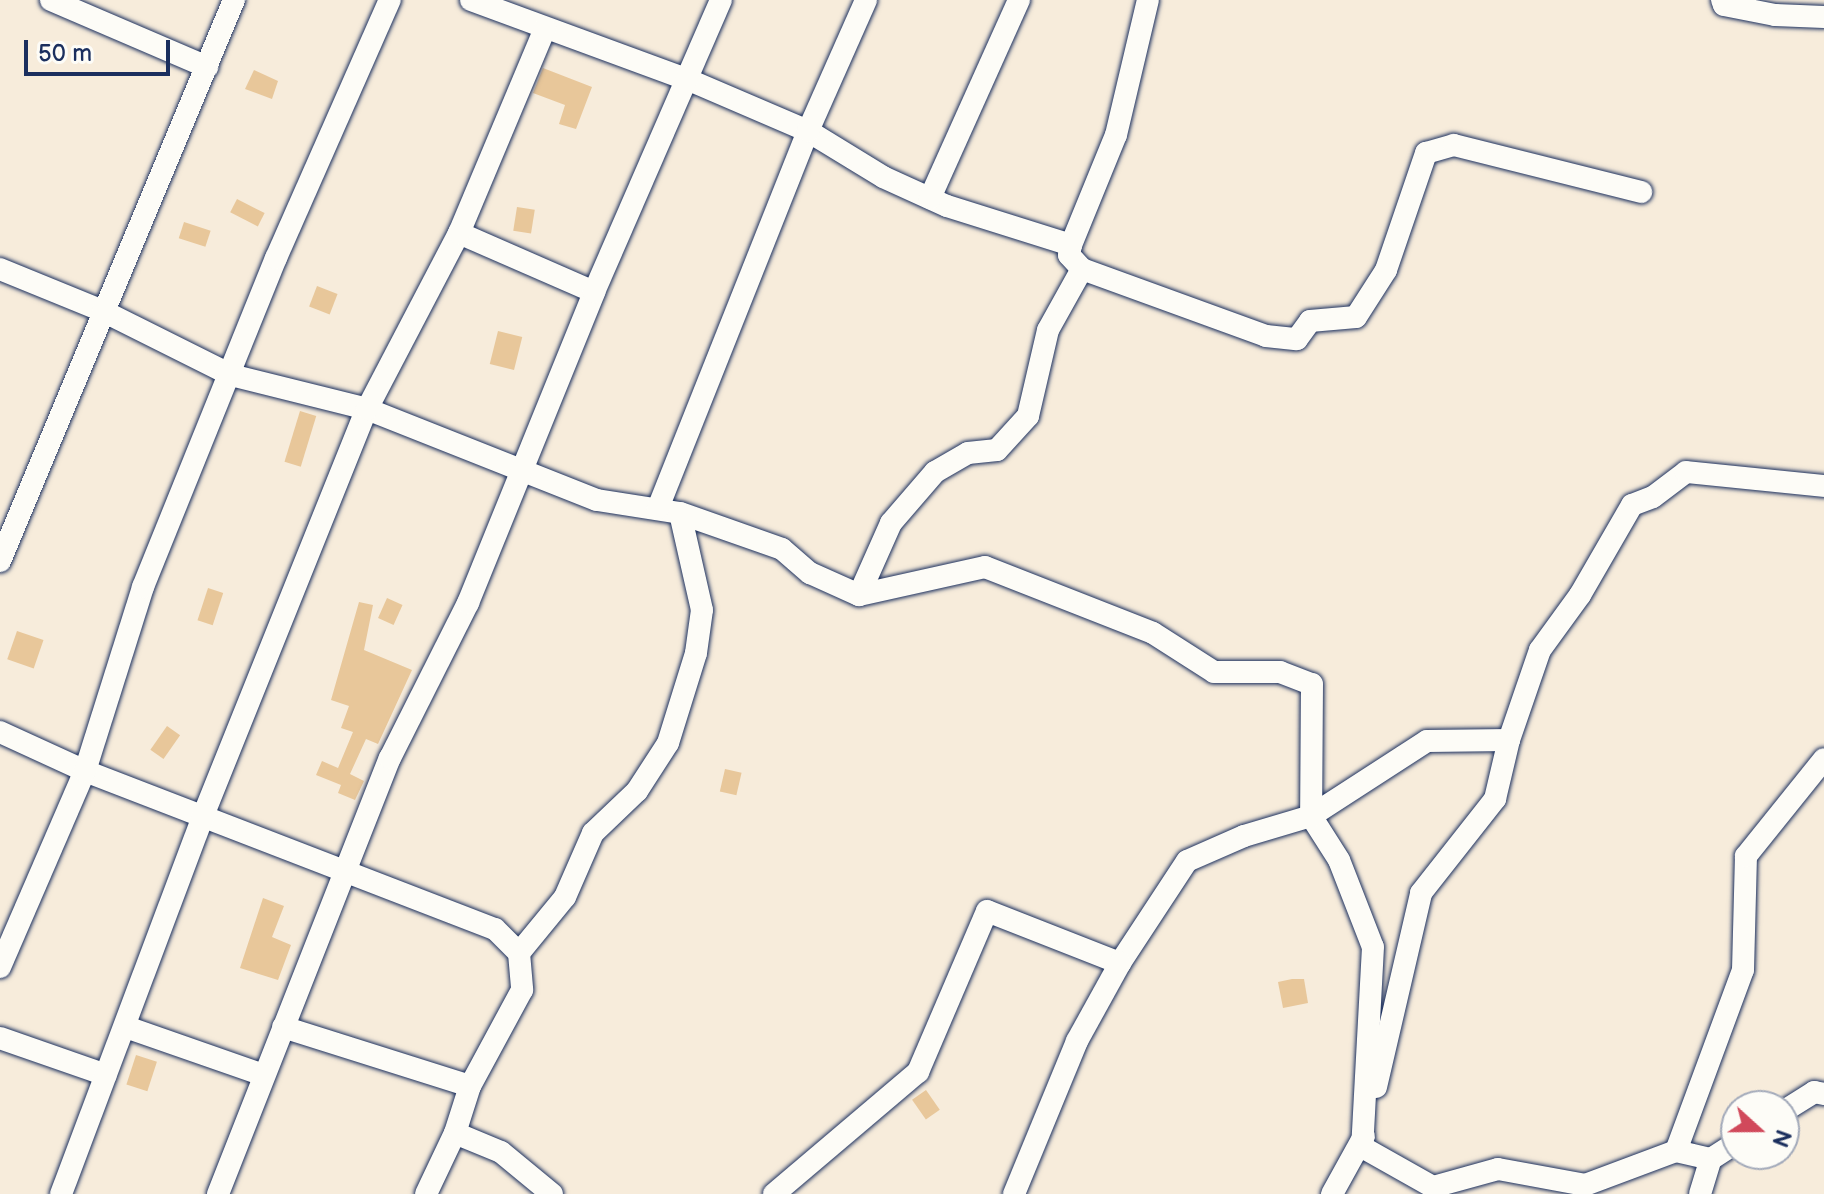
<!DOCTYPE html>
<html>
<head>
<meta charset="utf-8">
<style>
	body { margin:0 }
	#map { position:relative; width:1824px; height:1194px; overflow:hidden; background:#f7ecdb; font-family:"Balsamiq Sans",sans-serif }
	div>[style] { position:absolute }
	.building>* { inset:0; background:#e8c79a; transform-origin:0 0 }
	.roads { filter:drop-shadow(0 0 2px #1b2f5e) drop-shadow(0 0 2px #1b2f5e) }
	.minor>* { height:22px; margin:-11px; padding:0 11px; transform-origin:11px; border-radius:11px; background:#fdfcf7 }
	span { translate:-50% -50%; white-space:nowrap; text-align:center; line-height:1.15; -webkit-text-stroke:6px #fdfcf7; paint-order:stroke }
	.north { position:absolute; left:1720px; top:1090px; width:80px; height:80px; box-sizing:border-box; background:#fdfcf7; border:2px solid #a3aaba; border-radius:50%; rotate:111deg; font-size:22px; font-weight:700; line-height:32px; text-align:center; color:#1b2f5e }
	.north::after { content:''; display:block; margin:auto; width:28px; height:36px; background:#d1495b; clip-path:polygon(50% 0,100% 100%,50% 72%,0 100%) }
	.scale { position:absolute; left:24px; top:40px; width:146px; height:36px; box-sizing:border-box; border:4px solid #1b2f5e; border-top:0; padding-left:10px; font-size:24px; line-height:28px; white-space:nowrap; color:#1b2f5e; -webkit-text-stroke:6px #fdfcf7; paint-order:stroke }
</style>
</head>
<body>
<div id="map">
	<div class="building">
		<i style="clip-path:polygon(543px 68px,592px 87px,576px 129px,559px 124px,565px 105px,533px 93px)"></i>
		<i style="clip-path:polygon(254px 70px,278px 81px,272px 99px,245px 89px)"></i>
		<i style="left:237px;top:199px;width:31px;height:15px;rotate:27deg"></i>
		<i style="left:517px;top:207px;width:18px;height:24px;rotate:9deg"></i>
		<i style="left:184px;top:222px;width:28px;height:17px;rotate:18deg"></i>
		<i style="left:317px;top:286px;width:22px;height:22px;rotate:21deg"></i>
		<i style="left:498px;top:331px;width:25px;height:34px;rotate:14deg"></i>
		<i style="left:300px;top:411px;width:17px;height:53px;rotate:17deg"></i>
		<i style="left:208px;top:588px;width:16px;height:34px;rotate:18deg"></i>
		<i style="left:387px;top:598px;width:17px;height:22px;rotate:24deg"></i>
		<i style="clip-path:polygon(359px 602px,373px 605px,364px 650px,412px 670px,378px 744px,366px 739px,350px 774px,364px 781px,355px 800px,338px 793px,341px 785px,316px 775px,322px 761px,338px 768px,353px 732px,341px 728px,349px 706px,331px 700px)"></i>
		<i style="left:17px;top:631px;width:28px;height:30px;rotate:19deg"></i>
		<i style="left:167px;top:726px;width:16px;height:29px;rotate:35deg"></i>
		<i style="left:725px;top:769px;width:17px;height:23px;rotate:13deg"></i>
		<i style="clip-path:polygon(263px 898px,284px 906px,272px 937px,291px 945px,278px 980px,240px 968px)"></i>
		<i style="clip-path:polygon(1292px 979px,1304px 979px,1308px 1003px,1283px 1008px,1278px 982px)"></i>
		<i style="left:136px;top:1055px;width:22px;height:31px;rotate:18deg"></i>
		<i style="left:926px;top:1090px;width:24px;height:17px;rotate:55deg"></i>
	</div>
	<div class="roads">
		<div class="minor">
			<i style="left:51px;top:0;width:170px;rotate:23.2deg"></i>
			<i style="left:471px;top:0;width:232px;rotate:20.2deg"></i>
			<i style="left:689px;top:80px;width:129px;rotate:23.2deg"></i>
			<i style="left:808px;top:131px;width:88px;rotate:31.5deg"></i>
			<i style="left:883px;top:177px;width:70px;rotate:24.4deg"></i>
			<i style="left:947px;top:206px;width:130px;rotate:17.5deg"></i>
			<i style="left:1071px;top:245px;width:10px;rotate:101deg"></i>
			<i style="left:1069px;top:255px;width:19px;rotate:47deg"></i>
			<i style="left:1082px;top:269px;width:196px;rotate:20deg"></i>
			<i style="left:1266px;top:336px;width:31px;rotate:6deg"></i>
			<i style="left:1297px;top:339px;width:22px;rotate:-54deg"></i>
			<i style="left:1310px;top:321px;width:46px;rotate:-5deg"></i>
			<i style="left:1356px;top:317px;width:56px;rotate:-57.4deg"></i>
			<i style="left:1386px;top:270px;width:124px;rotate:-71.1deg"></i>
			<i style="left:1426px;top:153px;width:29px;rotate:-16deg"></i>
			<i style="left:1454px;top:145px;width:193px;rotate:14.1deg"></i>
			<i style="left:1722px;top:0;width:5px;rotate:68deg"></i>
			<i style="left:1724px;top:5px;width:52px;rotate:11.1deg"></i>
			<i style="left:1775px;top:15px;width:49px;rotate:2.3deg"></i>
			<i style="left:930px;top:198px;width:217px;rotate:-65.8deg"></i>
			<i style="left:459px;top:233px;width:147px;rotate:23.6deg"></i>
			<i style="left:1071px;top:245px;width:119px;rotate:-67.8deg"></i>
			<i style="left:1116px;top:135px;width:139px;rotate:-76.7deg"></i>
			<i style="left:0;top:269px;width:111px;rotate:22.2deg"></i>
			<i style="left:103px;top:311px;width:143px;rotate:26.6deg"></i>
			<i style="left:231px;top:375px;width:140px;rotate:14deg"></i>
			<i style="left:367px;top:409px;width:247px;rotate:21.6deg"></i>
			<i style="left:597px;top:500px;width:84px;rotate:8.9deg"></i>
			<i style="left:680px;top:513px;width:108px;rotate:19.4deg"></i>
			<i style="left:782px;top:549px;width:37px;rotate:41deg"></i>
			<i style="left:810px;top:573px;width:54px;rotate:24.2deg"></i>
			<i style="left:859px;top:595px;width:129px;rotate:-12.5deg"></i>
			<i style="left:985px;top:567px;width:180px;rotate:21.4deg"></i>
			<i style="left:1153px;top:633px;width:72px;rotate:32.6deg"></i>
			<i style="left:1214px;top:672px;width:66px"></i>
			<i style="left:1280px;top:672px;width:34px;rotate:21deg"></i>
			<i style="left:1312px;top:684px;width:132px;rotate:90.4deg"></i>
			<i style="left:1311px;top:816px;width:52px;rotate:57.5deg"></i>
			<i style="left:1339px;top:860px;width:93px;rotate:68.7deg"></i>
			<i style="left:1373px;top:947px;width:200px;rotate:93.1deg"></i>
			<i style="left:658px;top:508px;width:406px;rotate:-68.3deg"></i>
			<i style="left:808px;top:131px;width:143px;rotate:-66.1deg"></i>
			<i style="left:0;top:561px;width:608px;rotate:-67.36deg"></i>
			<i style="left:859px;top:595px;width:79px;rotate:-66deg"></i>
			<i style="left:891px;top:523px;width:67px;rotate:-49.2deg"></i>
			<i style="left:935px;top:472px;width:38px;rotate:-30deg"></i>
			<i style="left:968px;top:453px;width:29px;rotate:-6deg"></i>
			<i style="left:997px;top:450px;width:46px;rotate:-47.6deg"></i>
			<i style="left:1028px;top:416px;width:88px;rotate:-76.9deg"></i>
			<i style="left:1048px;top:330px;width:70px;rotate:-60.9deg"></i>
			<i style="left:0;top:732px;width:94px;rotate:24.6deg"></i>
			<i style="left:85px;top:771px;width:439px;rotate:21.1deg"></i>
			<i style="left:495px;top:929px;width:34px;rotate:45deg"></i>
			<i style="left:519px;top:953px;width:37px;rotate:85deg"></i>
			<i style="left:522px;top:990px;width:109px;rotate:118.4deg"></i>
			<i style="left:470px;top:1086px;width:49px;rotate:107.7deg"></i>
			<i style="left:455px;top:1133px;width:50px;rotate:22.4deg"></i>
			<i style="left:501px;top:1152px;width:66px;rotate:39.5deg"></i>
			<i style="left:519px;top:953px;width:72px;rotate:-50.6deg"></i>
			<i style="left:565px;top:897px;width:70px;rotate:-66.4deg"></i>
			<i style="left:593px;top:833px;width:61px;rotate:-43.7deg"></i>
			<i style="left:637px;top:791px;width:57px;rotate:-57.1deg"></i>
			<i style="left:668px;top:743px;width:94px;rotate:-72.7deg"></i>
			<i style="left:696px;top:653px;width:43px;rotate:-82.1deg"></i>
			<i style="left:702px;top:610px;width:99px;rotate:-102.8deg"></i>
			<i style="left:0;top:967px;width:214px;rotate:-66.6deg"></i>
			<i style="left:85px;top:771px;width:193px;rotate:-72.5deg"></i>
			<i style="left:143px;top:587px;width:355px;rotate:-68deg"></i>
			<i style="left:276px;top:258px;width:282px;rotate:-66.2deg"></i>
			<i style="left:126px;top:1027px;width:146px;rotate:19.2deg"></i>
			<i style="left:283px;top:1027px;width:196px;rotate:17.5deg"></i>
			<i style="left:0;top:1038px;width:112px;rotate:19.2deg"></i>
			<i style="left:1376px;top:1087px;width:199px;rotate:-76.9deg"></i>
			<i style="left:1421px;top:893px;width:120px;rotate:-51.8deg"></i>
			<i style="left:1495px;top:799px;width:61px;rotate:-76.7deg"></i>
			<i style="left:1784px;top:1111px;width:36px;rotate:-32deg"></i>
			<i style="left:1814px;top:1092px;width:10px;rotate:11deg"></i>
			<i style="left:1362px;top:1147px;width:81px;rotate:29.4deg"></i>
			<i style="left:1433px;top:1187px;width:67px;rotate:-15.5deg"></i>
			<i style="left:1498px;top:1169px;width:88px;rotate:10.4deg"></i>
			<i style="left:1585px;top:1185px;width:97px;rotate:-20.5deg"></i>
			<i style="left:1676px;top:1151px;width:36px;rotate:13deg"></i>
			<i style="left:1676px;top:1151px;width:193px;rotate:-69.7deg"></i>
			<i style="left:1743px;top:970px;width:114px;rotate:-88.5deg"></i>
			<i style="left:1746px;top:856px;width:124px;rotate:-51.2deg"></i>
			<i style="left:61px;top:1194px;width:404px;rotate:-69.4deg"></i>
			<i style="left:203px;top:816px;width:439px;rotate:-68.1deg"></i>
			<i style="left:367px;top:409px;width:199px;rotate:-62.4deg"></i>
			<i style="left:459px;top:233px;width:222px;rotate:-67.2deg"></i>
			<i style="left:218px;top:1194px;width:469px;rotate:-68.5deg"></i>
			<i style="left:390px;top:758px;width:174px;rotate:-63.3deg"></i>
			<i style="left:468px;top:603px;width:336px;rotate:-67.9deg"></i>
			<i style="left:594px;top:292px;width:318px;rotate:-66.5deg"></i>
			<i style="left:426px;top:1194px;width:68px;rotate:-64.6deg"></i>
			<i style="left:774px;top:1194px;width:189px;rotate:-40.3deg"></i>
			<i style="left:918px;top:1072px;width:175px;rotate:-66.8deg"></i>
			<i style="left:987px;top:911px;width:143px;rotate:21.4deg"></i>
			<i style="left:1120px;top:963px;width:122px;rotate:-56.7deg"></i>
			<i style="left:1187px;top:861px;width:62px;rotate:-23.7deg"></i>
			<i style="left:1244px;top:836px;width:70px;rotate:-16.6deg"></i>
			<i style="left:1311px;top:816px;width:138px;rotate:-32.9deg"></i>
			<i style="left:1427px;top:741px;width:82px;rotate:-0.7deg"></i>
			<i style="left:1509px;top:740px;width:95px;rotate:-71deg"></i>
			<i style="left:1540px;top:650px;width:68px;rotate:-54deg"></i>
			<i style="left:1580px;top:595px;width:104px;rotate:-60deg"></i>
			<i style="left:1632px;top:505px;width:22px;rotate:-21deg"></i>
			<i style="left:1653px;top:497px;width:41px;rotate:-37.1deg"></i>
			<i style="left:1686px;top:472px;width:139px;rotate:5.8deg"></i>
			<i style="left:1014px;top:1194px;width:165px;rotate:-67.6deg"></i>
			<i style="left:1077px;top:1041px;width:89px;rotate:-61.1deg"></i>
			<i style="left:1332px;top:1194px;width:66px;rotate:-61.1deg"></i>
			<i style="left:1700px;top:1194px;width:37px;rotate:-73deg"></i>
			<i style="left:1711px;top:1159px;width:30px;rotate:-33deg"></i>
		</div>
	</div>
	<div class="north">N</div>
	<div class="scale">50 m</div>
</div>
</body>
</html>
